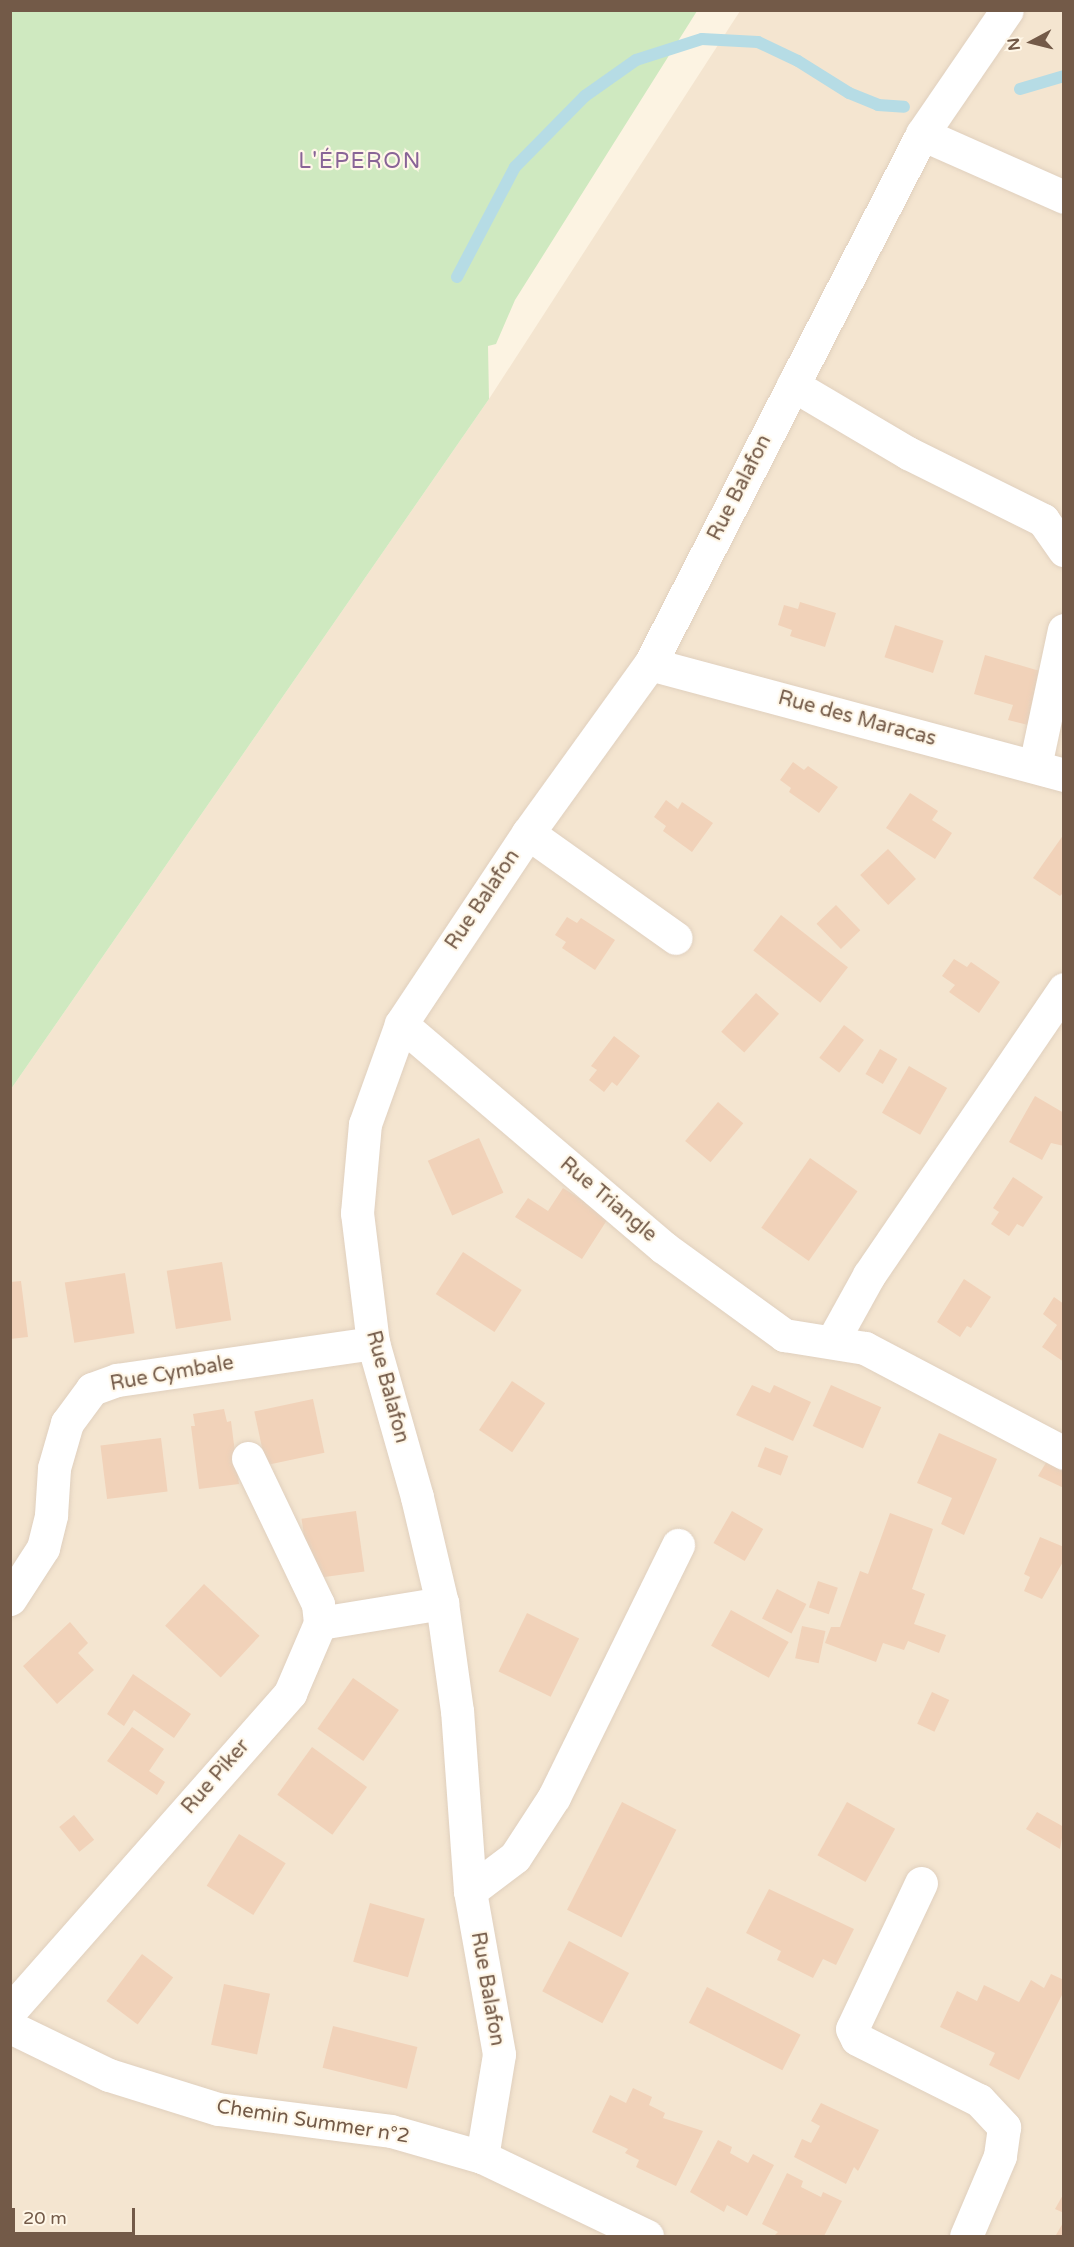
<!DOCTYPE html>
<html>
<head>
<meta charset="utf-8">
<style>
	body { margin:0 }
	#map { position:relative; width:1074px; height:2247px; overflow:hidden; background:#fcf3e2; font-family:"Varela Round",sans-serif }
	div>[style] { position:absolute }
	.residential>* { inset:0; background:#f4e5d0 }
	.green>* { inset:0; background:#cfe9c0 }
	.stream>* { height:12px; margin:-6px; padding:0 6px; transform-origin:6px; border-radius:6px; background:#b6dce5 }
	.building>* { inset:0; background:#f1d2b9; transform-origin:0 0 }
	.roads { filter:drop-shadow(0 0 2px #e0d0be) drop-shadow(0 0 2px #e0d0be) }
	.minor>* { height:33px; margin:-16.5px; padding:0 16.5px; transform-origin:16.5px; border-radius:16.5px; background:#fff }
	span { translate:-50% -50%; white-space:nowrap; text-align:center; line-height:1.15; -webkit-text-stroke:4.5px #fff7e8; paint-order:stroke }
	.street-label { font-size:20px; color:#735a48 }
	.quarter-label { font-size:22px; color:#886497; letter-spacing:1.5px }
	.frame { position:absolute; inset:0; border:12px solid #735a48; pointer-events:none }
	.north { position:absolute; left:1002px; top:12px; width:60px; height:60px; -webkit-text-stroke:4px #fff7e8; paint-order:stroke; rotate:263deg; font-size:16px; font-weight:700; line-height:24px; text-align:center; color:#735a48 }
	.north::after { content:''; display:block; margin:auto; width:21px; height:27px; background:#735a48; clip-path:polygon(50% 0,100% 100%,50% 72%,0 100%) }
	.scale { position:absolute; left:12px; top:2208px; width:123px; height:27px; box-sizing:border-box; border:3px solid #735a48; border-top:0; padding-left:8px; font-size:18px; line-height:21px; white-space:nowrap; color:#735a48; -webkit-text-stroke:4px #fff7e8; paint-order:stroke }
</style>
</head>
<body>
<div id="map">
	<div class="residential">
		<i style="clip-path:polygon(740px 11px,1063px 11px,1063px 2236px,11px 2236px,11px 1089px,489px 399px)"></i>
	</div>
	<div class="green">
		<i style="clip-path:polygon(11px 10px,697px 11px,515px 300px,496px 344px,488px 346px,489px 399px,11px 1089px)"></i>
	</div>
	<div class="stream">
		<i style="left:1020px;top:89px;width:46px;rotate:-16.5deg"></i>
		<i style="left:457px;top:277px;width:124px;rotate:-62.2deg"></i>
		<i style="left:515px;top:167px;width:100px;rotate:-45.4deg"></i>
		<i style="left:585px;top:96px;width:62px;rotate:-35.2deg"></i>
		<i style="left:636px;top:60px;width:69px;rotate:-17.7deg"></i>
		<i style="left:702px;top:39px;width:56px;rotate:3.1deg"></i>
		<i style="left:758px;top:42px;width:44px;rotate:25.4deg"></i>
		<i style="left:798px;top:61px;width:60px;rotate:32.1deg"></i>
		<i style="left:849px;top:93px;width:31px;rotate:22deg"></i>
		<i style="left:878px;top:105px;width:26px;rotate:4deg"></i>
	</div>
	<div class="building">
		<i style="clip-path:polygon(800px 602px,836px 613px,825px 647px,790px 636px,792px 630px,778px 625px,784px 605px,798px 609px)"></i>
		<i style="left:895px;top:625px;width:51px;height:34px;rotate:18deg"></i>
		<i style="clip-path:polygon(985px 655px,1043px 672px,1028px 725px,1008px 720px,1013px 705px,974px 694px)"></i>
		<i style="clip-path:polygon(793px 762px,804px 770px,808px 766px,838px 787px,819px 813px,789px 792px,791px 788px,780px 780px)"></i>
		<i style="clip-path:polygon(910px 793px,938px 811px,932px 820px,952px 833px,935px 859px,886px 828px)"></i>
		<i style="clip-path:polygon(666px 800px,678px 809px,682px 802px,713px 823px,692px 852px,663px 831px,666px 826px,654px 817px)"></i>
		<i style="clip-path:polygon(1064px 834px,1064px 892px,1060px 896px,1033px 878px)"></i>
		<i style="left:888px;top:849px;width:41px;height:38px;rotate:47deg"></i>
		<i style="left:836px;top:905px;width:35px;height:27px;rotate:46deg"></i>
		<i style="left:781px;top:915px;width:85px;height:45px;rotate:38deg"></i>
		<i style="clip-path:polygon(567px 917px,577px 923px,581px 918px,615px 940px,595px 970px,562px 948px,566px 942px,555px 935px)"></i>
		<i style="clip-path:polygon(954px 959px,967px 967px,971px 962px,1000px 982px,979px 1013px,949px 992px,955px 985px,942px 976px)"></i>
		<i style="left:756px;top:993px;width:31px;height:52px;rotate:42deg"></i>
		<i style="left:844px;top:1025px;width:25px;height:41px;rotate:37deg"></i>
		<i style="clip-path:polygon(614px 1036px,640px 1056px,617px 1086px,612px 1082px,604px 1092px,589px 1080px,597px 1070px,591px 1066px)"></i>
		<i style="left:880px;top:1049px;width:20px;height:29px;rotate:30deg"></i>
		<i style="left:909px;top:1066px;width:44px;height:54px;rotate:30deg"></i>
		<i style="clip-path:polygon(1035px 1096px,1064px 1113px,1064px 1146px,1051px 1143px,1042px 1160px,1009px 1142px)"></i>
		<i style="left:718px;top:1102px;width:33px;height:51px;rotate:40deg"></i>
		<i style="left:479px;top:1138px;width:60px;height:56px;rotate:66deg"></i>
		<i style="left:810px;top:1158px;width:58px;height:85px;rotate:35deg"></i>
		<i style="clip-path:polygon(1013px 1177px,1043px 1197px,1023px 1227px,1017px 1224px,1009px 1236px,991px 1224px,999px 1212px,993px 1208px)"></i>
		<i style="clip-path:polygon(563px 1188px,609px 1217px,582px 1259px,515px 1217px,528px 1198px,548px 1211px)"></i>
		<i style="left:463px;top:1252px;width:70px;height:50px;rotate:33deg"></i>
		<i style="left:222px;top:1262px;width:59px;height:56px;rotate:81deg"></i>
		<i style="left:125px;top:1273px;width:61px;height:61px;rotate:81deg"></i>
		<i style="clip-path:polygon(964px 1279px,991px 1297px,971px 1328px,967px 1326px,960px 1337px,937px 1322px)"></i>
		<i style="clip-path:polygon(21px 1281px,28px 1337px,10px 1339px,10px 1282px)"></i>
		<i style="clip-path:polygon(1054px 1297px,1064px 1304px,1064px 1362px,1042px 1347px,1057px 1325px,1043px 1314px)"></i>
		<i style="left:512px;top:1381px;width:40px;height:59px;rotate:34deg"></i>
		<i style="clip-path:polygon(752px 1385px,770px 1393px,774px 1385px,811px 1402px,793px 1441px,736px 1415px)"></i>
		<i style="left:831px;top:1385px;width:55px;height:45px;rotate:24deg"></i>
		<i style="left:313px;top:1399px;width:55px;height:60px;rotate:78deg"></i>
		<i style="clip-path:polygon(224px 1409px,227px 1422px,231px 1421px,239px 1484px,199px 1489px,191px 1426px,195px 1426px,193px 1414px)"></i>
		<i style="clip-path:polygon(939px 1433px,997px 1459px,964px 1535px,941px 1524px,952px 1498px,917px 1483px)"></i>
		<i style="left:161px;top:1438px;width:54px;height:61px;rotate:83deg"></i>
		<i style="left:765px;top:1447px;width:25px;height:21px;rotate:21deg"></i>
		<i style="clip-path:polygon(1050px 1456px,1064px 1462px,1064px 1488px,1038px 1476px)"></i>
		<i style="left:356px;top:1511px;width:61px;height:55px;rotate:82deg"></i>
		<i style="left:732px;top:1511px;width:36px;height:37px;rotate:30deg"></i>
		<i style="clip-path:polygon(890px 1513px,933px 1529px,912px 1589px,925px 1594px,914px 1624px,946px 1635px,939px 1653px,908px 1641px,904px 1650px,883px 1643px,876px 1662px,825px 1643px,831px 1627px,840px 1627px,860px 1571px,868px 1574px)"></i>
		<i style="clip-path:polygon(1040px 1537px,1064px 1547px,1064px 1560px,1042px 1599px,1024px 1591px,1030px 1577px,1024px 1574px)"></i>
		<i style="left:818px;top:1581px;width:21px;height:28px;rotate:19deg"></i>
		<i style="left:204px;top:1584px;width:76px;height:57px;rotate:43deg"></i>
		<i style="left:777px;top:1589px;width:33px;height:33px;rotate:27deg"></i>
		<i style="left:731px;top:1610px;width:66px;height:41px;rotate:29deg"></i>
		<i style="left:527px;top:1613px;width:58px;height:65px;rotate:26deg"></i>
		<i style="clip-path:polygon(70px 1622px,88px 1643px,78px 1653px,94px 1670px,57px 1704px,23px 1666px)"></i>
		<i style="left:802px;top:1626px;width:24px;height:33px;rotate:12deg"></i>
		<i style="clip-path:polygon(133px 1674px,191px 1714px,174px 1738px,134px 1710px,124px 1726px,107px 1714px)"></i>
		<i style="left:353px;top:1678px;width:56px;height:62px;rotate:35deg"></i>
		<i style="left:932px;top:1692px;width:19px;height:35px;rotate:25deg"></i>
		<i style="clip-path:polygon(132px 1727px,164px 1749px,149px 1771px,165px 1782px,157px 1795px,107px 1761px)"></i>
		<i style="left:312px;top:1747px;width:68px;height:59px;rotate:36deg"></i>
		<i style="left:622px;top:1802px;width:61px;height:121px;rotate:27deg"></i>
		<i style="left:847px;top:1802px;width:55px;height:61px;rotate:29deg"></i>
		<i style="clip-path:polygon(1037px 1812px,1064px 1827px,1060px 1849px,1026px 1829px)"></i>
		<i style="left:74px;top:1815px;width:32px;height:19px;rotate:51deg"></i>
		<i style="left:239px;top:1834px;width:55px;height:61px;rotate:32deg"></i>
		<i style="clip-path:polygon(769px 1889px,854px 1929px,836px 1965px,823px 1959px,813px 1978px,777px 1960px,781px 1951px,746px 1933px)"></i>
		<i style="left:370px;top:1903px;width:57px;height:61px;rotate:16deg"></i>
		<i style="left:569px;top:1941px;width:68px;height:57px;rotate:28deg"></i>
		<i style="left:142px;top:1954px;width:39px;height:59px;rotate:37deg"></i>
		<i style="clip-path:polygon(1051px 1974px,1064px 1980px,1064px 1991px,1019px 2080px,989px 2065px,995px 2053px,940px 2027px,957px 1991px,977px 2001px,984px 1985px,1019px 2002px,1031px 1980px,1044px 1988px)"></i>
		<i style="left:224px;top:1984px;width:47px;height:62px;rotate:12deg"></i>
		<i style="left:707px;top:1987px;width:105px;height:40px;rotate:27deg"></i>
		<i style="left:333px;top:2026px;width:87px;height:43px;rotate:14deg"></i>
		<i style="clip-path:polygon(633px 2088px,652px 2097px,649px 2105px,665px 2113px,663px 2118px,703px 2131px,676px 2186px,636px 2167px,639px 2160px,625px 2153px,628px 2149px,592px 2132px,610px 2095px,626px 2103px)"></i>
		<i style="clip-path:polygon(821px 2103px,879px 2130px,858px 2171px,854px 2167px,846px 2184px,794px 2157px,802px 2139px,811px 2143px,820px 2126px,811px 2121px)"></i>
		<i style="clip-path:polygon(718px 2140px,732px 2147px,730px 2153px,748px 2163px,753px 2154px,774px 2165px,747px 2216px,727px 2205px,724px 2212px,690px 2192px)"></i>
		<i style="clip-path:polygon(787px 2173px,803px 2181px,801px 2187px,821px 2197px,823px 2192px,842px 2201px,824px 2236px,774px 2236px,778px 2232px,762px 2224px)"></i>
		<i style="clip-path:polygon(1064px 2193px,1064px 2213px,1055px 2209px)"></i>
		<i style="clip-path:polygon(1064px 2221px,1064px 2236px,1058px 2236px,1056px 2235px)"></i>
	</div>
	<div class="roads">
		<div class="minor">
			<i style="left:922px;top:134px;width:155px;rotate:23.9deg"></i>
			<i style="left:793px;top:385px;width:134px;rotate:30.6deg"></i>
			<i style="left:908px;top:453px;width:151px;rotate:26.4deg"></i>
			<i style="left:1043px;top:520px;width:37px;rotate:55deg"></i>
			<i style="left:650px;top:664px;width:429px;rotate:15deg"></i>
			<i style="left:1035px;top:766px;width:139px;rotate:-78deg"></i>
			<i style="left:528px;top:833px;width:181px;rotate:35.4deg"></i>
			<i style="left:401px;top:1024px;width:344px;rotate:40.4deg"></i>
			<i style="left:663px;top:1247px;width:150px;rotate:36deg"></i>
			<i style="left:784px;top:1335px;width:82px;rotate:9.1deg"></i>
			<i style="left:865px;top:1348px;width:225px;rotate:27.8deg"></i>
			<i style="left:833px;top:1340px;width:74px;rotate:-61deg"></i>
			<i style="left:869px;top:1275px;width:346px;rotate:-55.7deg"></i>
			<i style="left:248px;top:1458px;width:162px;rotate:64.4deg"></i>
			<i style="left:318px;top:1604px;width:19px;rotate:84deg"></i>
			<i style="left:10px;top:1599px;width:61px;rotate:-57.1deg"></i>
			<i style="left:43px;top:1548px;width:34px;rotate:-76deg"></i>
			<i style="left:51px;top:1515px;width:47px;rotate:-86.3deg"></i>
			<i style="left:54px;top:1468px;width:47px;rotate:-73.9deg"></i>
			<i style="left:67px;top:1423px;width:42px;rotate:-53.7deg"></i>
			<i style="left:92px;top:1389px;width:27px;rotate:-20deg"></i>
			<i style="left:117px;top:1380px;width:259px;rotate:-8.2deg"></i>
			<i style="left:921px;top:1883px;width:161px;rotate:115.3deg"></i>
			<i style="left:852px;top:2029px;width:11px;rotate:63deg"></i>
			<i style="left:857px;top:2039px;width:136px;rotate:26.6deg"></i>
			<i style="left:979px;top:2100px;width:37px;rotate:47deg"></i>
			<i style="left:1004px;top:2127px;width:29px;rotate:98deg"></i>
			<i style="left:1000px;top:2156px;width:87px;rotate:113deg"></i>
			<i style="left:470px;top:1891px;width:56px;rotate:-37.1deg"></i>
			<i style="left:515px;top:1857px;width:72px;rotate:-57deg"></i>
			<i style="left:554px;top:1797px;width:281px;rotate:-63.8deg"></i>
			<i style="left:10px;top:2011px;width:424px;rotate:-48.6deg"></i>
			<i style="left:290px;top:1693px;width:76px;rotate:-66.8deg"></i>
			<i style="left:320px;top:1623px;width:124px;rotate:-9.3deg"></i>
			<i style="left:10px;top:2027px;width:110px;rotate:25.9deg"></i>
			<i style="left:109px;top:2075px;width:114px;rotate:17.3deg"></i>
			<i style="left:218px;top:2109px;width:174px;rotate:7.2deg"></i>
			<i style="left:391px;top:2131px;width:95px;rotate:15.9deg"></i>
			<i style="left:482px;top:2157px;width:183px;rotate:25.6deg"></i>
			<i style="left:482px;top:2157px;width:104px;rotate:-80.6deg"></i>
			<i style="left:499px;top:2054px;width:166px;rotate:-100.1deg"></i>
			<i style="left:470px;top:1891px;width:180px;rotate:-94.1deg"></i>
			<i style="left:457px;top:1711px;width:109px;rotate:-97.9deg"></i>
			<i style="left:442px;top:1603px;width:109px;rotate:-103.3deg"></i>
			<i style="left:417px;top:1497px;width:160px;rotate:-105.9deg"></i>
			<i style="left:373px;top:1343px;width:131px;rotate:-97deg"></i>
			<i style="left:357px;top:1213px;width:89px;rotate:-84.9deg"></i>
			<i style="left:365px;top:1124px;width:106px;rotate:-70.2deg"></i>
			<i style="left:401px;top:1024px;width:229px;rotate:-56.4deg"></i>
			<i style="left:528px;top:833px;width:208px;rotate:-54.2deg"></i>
			<i style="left:650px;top:664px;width:596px;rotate:-62.83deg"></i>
			<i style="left:922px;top:134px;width:150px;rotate:-55.6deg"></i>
		</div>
	</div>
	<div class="street-label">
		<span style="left:740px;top:488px;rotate:-63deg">Rue Balafon</span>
		<span style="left:857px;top:719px;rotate:15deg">Rue des Maracas</span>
		<span style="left:483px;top:900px;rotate:-56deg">Rue Balafon</span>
		<span style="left:608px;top:1200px;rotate:40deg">Rue Triangle</span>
		<span style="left:172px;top:1374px;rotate:-10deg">Rue Cymbale</span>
		<span style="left:387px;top:1387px;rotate:75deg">Rue Balafon</span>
		<span style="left:216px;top:1777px;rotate:-49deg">Rue Piker</span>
		<span style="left:487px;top:1989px;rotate:80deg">Rue Balafon</span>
		<span style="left:313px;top:2122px;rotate:9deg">Chemin Summer n°2</span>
	</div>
	<div class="quarter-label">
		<span style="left:360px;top:162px">L'ÉPERON</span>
	</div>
	<div class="frame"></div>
	<div class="north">N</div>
	<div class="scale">20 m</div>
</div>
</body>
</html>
